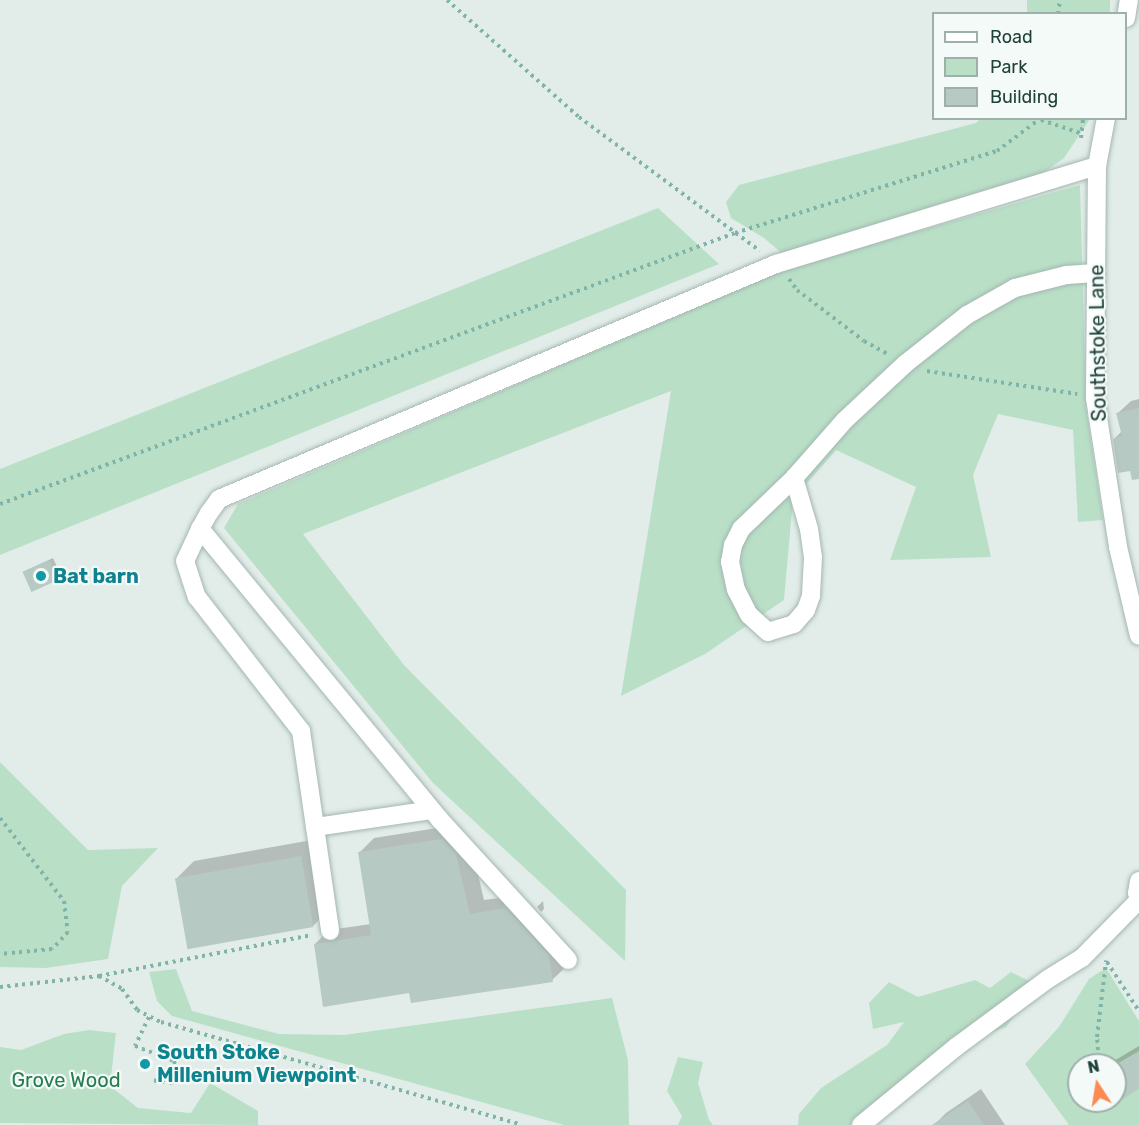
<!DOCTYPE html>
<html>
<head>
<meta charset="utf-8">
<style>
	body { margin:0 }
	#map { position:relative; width:1139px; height:1125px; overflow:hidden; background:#e2ede9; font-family:Rubik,sans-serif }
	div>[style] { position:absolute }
	.green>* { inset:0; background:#b9e0c7; transform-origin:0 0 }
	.shadow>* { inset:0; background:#0003; transform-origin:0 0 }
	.building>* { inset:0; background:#b7c9c3; transform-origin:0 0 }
	.path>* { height:4px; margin-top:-2px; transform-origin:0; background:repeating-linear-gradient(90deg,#80b4a8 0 3px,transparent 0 7.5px) }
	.roads { filter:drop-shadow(0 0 2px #a4b6b1) drop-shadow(0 0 2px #a4b6b1) }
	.minor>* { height:18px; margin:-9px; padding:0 9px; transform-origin:9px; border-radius:9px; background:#fff }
	.dots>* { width:16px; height:16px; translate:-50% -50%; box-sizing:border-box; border:3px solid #f3faf7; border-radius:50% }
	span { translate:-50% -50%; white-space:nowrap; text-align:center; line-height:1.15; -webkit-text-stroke:4.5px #f3faf7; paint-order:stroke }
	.street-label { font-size:20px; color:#20403a }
	.culture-label { font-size:20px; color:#0d838f; font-weight:700 }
	.left { translate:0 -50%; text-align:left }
	.park-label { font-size:20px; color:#277b4f }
	.legend { position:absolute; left:932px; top:12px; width:195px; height:108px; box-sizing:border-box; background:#f3faf7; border:2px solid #9fb0ab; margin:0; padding:8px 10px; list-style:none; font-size:18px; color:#20403a }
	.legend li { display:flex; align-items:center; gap:12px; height:30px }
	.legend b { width:30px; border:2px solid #9fb0ab }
	.north { position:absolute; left:1067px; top:1053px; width:60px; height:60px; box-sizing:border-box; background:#f3faf7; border:2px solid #9fb0ab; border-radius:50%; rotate:348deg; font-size:16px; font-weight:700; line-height:24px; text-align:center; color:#20403a }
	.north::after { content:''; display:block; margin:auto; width:21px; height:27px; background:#fd8a51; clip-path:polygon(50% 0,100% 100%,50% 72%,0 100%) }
</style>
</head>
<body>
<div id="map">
	<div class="green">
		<i style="left:1027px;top:0;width:83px;height:13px"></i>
		<i style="clip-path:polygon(980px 119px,1090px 119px,1064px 158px,1039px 176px,783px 254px,764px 238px,731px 218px,726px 202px,739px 185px,976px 123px)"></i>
		<i style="clip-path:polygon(1080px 185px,1086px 407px,1103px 520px,1078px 522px,1073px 430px,998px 414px,973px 475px,991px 557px,890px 560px,916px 487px,836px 450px,793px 499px,784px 600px,705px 654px,621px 696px,671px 391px,303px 534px,404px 665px,626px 890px,625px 961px,433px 783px,224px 528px,238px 504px,789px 268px)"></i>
		<i style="clip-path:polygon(658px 208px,719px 264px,0 555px,0 469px)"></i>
		<i style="clip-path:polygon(0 762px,88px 850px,158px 848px,122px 886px,108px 959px,46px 968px,0 967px)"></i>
		<i style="clip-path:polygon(evenodd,1106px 968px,1139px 1021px,1139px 1125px,1069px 1125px,1025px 1064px,1059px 1027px,1089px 979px,1106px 968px,1079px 1065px,1115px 1065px,1115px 1101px,1079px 1101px,1079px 1065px)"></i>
		<i style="clip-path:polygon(176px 969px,192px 1011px,279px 1034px,344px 1035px,612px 998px,628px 1060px,629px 1125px,564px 1125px,172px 1016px,157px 1001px,149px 972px)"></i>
		<i style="clip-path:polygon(1011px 972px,1029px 981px,1027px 999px,1006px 1027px,974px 1039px,867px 1125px,798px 1125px,799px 1114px,821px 1088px,887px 1045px,904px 1022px,873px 1029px,869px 1003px,889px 982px,918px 997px,975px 980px,990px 988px)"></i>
		<i style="clip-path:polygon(89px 1030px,116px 1033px,110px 1086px,138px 1108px,191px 1113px,210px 1083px,258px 1111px,258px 1125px,0 1123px,0 1047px,21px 1050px,64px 1034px)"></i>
		<i style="clip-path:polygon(678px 1057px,703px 1062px,698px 1083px,709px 1120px,713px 1125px,678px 1125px,682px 1116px,667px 1091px)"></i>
	</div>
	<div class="shadow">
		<i style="clip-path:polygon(1139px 399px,1139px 467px,1114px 439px,1122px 431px,1118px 413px,1131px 401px)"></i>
		<i style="left:53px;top:558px;width:19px;height:32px;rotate:65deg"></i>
		<i style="clip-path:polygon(456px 825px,470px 840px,484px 900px,520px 895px,567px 966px,552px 980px,410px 992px,315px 944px,329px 930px,371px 924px,360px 852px,374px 838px)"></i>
		<i style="clip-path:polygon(318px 839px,330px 909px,313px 926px,177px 878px,194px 861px)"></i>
		<i style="clip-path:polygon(543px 901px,544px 909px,541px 912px,537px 907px)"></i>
		<i style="clip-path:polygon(1139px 1046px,1139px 1087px,1097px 1113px,1090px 1101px,1115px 1101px,1115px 1065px,1107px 1065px)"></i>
		<i style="clip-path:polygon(981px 1089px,1005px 1125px,934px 1125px,946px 1113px)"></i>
	</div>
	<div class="building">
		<i style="clip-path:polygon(1139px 408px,1139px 479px,1132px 480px,1130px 471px,1118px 473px,1113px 439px,1122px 436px,1116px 413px)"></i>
		<i style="left:49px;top:560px;width:22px;height:29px;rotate:66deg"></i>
		<i style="clip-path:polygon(442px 839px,456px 854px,470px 914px,506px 908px,549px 955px,553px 982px,411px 1003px,409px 993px,323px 1007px,314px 944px,371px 935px,358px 852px)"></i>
		<i style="left:301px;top:856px;width:72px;height:128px;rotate:80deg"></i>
		<i style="clip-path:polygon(1139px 1051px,1139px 1089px,1115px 1104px,1115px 1065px)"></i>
		<i style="clip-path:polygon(968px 1101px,984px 1125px,932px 1125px)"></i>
	</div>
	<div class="path">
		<i style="left:447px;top:0;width:176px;rotate:41.6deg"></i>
		<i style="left:579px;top:117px;width:225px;rotate:36.5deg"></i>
		<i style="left:1058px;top:14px;width:14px;rotate:-82deg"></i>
		<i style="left:1041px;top:120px;width:41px;rotate:18.4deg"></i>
		<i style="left:1081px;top:138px;width:20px;rotate:-84deg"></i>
		<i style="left:789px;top:279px;width:14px;rotate:54deg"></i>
		<i style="left:797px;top:290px;width:84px;rotate:37.3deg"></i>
		<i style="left:864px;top:341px;width:26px;rotate:29deg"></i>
		<i style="left:927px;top:371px;width:152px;rotate:8.7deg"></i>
		<i style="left:0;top:504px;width:783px;rotate:-20.24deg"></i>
		<i style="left:735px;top:233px;width:275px;rotate:-17.4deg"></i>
		<i style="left:997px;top:151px;width:55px;rotate:-36.9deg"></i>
		<i style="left:0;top:818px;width:105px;rotate:52.4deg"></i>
		<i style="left:64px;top:901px;width:31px;rotate:83deg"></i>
		<i style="left:68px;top:932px;width:23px;rotate:133deg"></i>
		<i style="left:52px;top:949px;width:52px;rotate:174.5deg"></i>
		<i style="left:1107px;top:962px;width:59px;rotate:56.9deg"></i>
		<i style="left:99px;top:976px;width:26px;rotate:29deg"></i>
		<i style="left:122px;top:989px;width:26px;rotate:54deg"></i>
		<i style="left:137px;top:1010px;width:27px;rotate:27deg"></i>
		<i style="left:161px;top:1022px;width:375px;rotate:15.9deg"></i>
		<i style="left:0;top:987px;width:100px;rotate:-6.3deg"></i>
		<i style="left:99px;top:976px;width:217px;rotate:-10.9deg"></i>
		<i style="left:149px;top:1017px;width:32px;rotate:116deg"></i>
		<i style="left:135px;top:1046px;width:42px;rotate:21deg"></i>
		<i style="left:174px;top:1061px;width:16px;rotate:72deg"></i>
		<i style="left:179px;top:1076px;width:10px;rotate:135deg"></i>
		<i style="left:172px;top:1083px;width:22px;rotate:-172deg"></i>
		<i style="left:1099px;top:1065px;width:28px;rotate:-94deg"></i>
		<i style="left:1097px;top:1037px;width:77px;rotate:-83.2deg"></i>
	</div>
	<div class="roads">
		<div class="minor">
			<i style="left:1126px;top:18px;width:18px;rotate:-81deg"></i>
			<i style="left:1106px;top:118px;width:49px;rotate:100.6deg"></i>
			<i style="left:1097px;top:166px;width:232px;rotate:90.5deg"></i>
			<i style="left:1095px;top:398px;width:151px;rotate:81.2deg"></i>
			<i style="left:1118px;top:547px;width:91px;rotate:76.7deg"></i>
			<i style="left:794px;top:478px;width:53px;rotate:73.6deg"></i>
			<i style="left:809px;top:529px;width:28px;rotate:82deg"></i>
			<i style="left:813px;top:557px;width:39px;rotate:93deg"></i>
			<i style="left:811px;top:596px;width:15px;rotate:110deg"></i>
			<i style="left:806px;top:610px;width:18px;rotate:131deg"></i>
			<i style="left:794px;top:624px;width:27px;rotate:163deg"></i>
			<i style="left:768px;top:632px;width:25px;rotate:-138deg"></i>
			<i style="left:749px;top:615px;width:28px;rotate:-117deg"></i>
			<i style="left:736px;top:590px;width:29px;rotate:-102deg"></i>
			<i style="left:730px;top:562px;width:17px;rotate:-80deg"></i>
			<i style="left:733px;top:545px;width:18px;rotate:-63deg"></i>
			<i style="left:741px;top:529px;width:74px;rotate:-43.9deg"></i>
			<i style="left:794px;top:478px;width:77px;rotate:-48.7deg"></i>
			<i style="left:845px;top:420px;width:82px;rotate:-43deg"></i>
			<i style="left:905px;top:364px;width:79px;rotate:-38.3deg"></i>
			<i style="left:967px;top:315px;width:55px;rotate:-29.4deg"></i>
			<i style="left:1015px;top:288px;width:53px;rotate:-14.3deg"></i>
			<i style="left:1066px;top:275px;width:30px;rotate:-4deg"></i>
			<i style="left:200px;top:529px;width:35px;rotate:115deg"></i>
			<i style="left:185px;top:561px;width:38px;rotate:72deg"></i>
			<i style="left:197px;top:597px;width:170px;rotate:52.2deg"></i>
			<i style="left:301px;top:731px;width:202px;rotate:81.7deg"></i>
			<i style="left:315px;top:827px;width:117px;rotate:-8.3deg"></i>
			<i style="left:1139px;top:881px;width:12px;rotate:99deg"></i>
			<i style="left:1137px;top:893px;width:7px;rotate:74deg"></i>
			<i style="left:568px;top:960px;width:188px;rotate:-132.4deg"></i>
			<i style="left:441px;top:821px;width:379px;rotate:-129.5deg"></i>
			<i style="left:200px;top:529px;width:18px;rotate:-61deg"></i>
			<i style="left:209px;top:513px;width:17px;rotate:-54deg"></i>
			<i style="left:219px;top:499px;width:605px;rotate:-22.88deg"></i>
			<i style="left:776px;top:264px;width:336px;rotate:-17deg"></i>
			<i style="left:861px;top:1125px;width:123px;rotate:-39.4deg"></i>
			<i style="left:956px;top:1047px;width:114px;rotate:-36.5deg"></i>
			<i style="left:1048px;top:979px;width:40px;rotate:-32deg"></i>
			<i style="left:1082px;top:958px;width:81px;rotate:-45.5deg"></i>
		</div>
	</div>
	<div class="dots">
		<i style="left:41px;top:576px;background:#0f9aa8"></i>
		<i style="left:145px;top:1064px;background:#0f9aa8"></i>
	</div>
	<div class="street-label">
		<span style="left:1098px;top:343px;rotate:-91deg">Southstoke Lane</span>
	</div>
	<div class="culture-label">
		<span class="left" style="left:53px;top:576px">Bat barn</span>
		<span class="left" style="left:157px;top:1064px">South Stoke<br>Millenium Viewpoint</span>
	</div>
	<div class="park-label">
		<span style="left:66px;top:1080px">Grove Wood</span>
	</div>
	<ul class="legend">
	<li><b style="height:8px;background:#fff"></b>Road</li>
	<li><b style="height:16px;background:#b9e0c7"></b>Park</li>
	<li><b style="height:16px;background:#b7c9c3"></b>Building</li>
	</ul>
	<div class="north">N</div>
</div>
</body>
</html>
